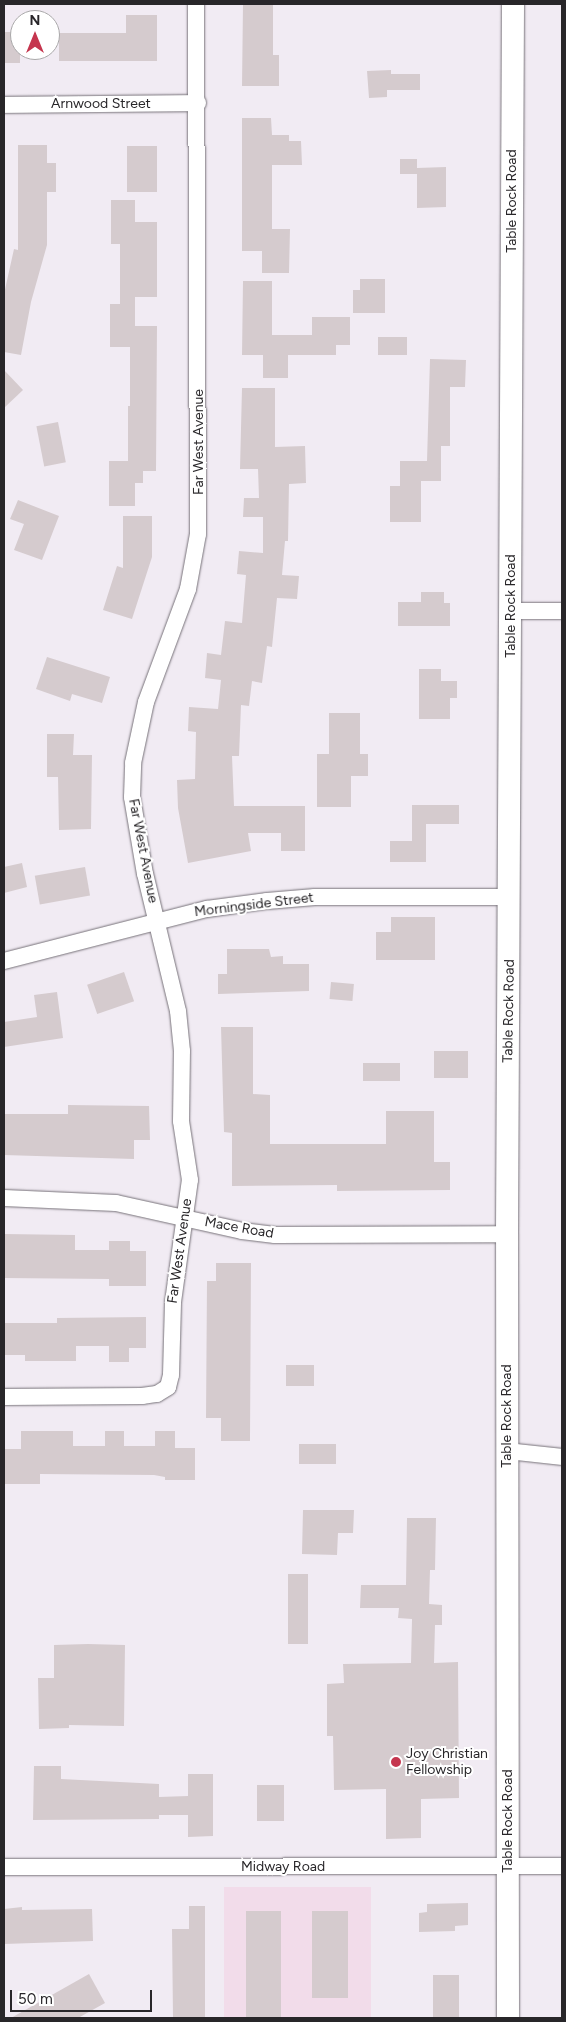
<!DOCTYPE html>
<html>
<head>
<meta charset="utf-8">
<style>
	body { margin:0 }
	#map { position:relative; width:566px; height:2022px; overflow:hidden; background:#f1ebf3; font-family:Figtree,sans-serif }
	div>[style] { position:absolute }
	.commercial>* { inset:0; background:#f2dcea; transform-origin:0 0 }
	.building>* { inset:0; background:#d5cbce; transform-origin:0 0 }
	.roads { filter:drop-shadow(0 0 1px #777279) drop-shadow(0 0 1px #777279) }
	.minor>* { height:16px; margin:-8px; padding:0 8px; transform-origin:8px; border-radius:8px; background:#fff }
	.secondary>* { height:22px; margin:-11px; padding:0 11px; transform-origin:11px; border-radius:11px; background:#fff }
	.dots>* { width:14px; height:14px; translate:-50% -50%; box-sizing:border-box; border:2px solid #fff; border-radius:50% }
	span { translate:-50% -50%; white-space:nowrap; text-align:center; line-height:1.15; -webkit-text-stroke:4px #fff; paint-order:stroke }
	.street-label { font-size:14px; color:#282629 }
	.poi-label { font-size:14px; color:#282629 }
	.left { translate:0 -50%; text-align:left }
	.frame { position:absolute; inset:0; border:5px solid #282629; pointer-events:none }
	.north { position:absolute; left:10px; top:10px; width:50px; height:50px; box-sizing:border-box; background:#fff; border:1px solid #a9a8a9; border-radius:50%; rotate:0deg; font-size:14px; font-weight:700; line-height:20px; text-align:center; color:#282629 }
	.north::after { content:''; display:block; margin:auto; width:18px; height:22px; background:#c5354e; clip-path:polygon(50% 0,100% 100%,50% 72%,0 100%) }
	.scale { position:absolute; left:10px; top:1990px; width:142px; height:22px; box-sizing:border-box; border:2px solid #282629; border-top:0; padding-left:6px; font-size:15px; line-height:18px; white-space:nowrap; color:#282629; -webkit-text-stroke:4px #fff; paint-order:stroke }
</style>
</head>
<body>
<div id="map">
	<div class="commercial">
		<i style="left:224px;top:1887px;width:147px;height:131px"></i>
	</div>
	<div class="building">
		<i style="clip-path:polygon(243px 4px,273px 4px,273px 55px,279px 55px,279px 86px,242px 86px)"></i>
		<i style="clip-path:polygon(126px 15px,157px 15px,157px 61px,59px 61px,59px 33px,126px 33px)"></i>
		<i style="left:4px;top:32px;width:16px;height:31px"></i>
		<i style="clip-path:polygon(391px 70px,391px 74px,420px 74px,420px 90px,387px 90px,387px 97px,369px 98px,367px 71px)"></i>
		<i style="clip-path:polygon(242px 118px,271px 118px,272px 135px,289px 135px,289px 141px,301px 141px,302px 165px,272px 165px,272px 229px,290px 229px,289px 273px,262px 273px,262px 251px,242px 251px)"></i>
		<i style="clip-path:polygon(18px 145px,47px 145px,47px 163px,56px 163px,56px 192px,47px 192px,47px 245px,31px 302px,21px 355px,4px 352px,4px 294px,14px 249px,18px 250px)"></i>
		<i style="left:127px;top:146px;width:30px;height:46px"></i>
		<i style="clip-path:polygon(400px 159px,417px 159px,417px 168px,446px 167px,446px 207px,417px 208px,417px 174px,400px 174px)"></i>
		<i style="clip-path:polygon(111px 200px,135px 200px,135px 222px,157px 222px,157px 297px,135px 297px,135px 326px,157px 326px,156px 471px,143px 471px,143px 483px,135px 483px,135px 506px,109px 506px,109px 461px,128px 461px,128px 406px,130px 406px,130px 347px,110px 347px,110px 304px,120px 304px,120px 244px,111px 244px)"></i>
		<i style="clip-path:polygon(360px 279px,385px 279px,385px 313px,353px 313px,353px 290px,360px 290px)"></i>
		<i style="clip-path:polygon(243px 281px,272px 281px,272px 335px,312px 335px,312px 317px,350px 317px,350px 345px,336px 345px,336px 355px,288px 355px,288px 378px,263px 378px,263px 355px,242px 355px)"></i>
		<i style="left:378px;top:337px;width:29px;height:18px"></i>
		<i style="clip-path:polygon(430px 359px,466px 360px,465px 387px,450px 387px,450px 446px,441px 446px,441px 481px,421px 481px,421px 522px,390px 522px,390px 486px,400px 486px,400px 461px,427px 461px)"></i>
		<i style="clip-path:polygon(4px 370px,23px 390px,4px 408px)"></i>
		<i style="clip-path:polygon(242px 388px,275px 388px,275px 447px,305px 446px,306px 483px,289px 484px,288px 541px,285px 541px,282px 575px,299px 576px,297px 599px,277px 598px,272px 647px,267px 646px,262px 683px,252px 681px,249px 706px,241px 705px,239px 756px,232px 756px,234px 806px,305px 806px,305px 851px,281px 851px,281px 833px,248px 833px,251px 851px,188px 863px,178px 808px,177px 780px,195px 779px,196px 732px,188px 731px,189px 707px,218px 709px,221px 680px,205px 678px,207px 653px,221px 655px,225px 621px,242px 623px,246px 575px,237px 574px,239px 551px,263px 553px,263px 517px,243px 517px,244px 498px,259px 498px,258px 469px,240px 469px)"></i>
		<i style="left:58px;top:422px;width:41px;height:22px;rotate:79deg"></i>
		<i style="clip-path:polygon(18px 500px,59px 516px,42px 560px,14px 550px,24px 524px,10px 519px)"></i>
		<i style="clip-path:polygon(123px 516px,152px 516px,152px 557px,132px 619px,103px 610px,117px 566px,123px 568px)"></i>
		<i style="clip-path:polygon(421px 592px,444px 592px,444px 603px,450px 603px,450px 626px,398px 626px,398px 602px,421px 602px)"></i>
		<i style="clip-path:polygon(47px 657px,110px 677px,102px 703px,72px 694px,70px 701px,36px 689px)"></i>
		<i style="clip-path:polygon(419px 669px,441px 669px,441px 681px,457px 681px,457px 698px,450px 698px,450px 719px,419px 719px)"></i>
		<i style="clip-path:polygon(329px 713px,360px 713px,360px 754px,368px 754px,368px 776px,351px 776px,351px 807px,317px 807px,317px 754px,329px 754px)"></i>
		<i style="clip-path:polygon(47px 734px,74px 734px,73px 755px,92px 755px,91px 829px,59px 830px,58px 777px,47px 777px)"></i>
		<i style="clip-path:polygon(412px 805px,459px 805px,459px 824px,426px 824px,426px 862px,390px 862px,390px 841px,412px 841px)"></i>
		<i style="clip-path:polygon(22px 863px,27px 887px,4px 893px,4px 867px)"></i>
		<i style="left:85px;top:867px;width:29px;height:51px;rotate:80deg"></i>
		<i style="clip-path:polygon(391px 917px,435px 917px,435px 960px,376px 960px,376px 932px,391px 932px)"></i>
		<i style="clip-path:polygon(227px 949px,269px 949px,271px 957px,283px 956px,283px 964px,309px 964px,309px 991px,218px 994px,218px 974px,227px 974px)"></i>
		<i style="left:124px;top:972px;width:31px;height:39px;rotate:71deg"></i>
		<i style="left:331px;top:982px;width:23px;height:17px;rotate:5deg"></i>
		<i style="clip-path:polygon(57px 992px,63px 1038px,4px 1047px,4px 1022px,37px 1017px,34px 995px)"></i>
		<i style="clip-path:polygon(221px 1027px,253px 1027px,253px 1094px,270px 1095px,270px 1144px,386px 1144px,386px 1111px,434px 1111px,434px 1162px,450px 1162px,450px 1190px,337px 1191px,337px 1185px,232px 1186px,232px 1133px,224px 1132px)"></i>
		<i style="left:434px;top:1051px;width:34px;height:27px"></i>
		<i style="left:363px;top:1063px;width:37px;height:18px"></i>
		<i style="clip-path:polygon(68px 1105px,149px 1106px,150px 1140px,134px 1140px,134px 1159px,4px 1155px,4px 1114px,68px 1114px)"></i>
		<i style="clip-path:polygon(4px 1234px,75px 1235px,75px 1250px,109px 1250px,109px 1241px,130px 1241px,130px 1251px,146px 1251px,146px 1286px,109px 1286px,109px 1279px,4px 1278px)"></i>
		<i style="clip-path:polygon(216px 1263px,251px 1263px,250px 1441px,221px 1441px,221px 1418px,206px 1418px,207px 1281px,216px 1281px)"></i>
		<i style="clip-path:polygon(146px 1317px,146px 1348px,129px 1348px,129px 1362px,109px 1362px,109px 1346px,76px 1346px,76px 1361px,25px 1361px,25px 1355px,4px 1355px,4px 1323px,57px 1323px,57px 1318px)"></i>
		<i style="left:286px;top:1365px;width:28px;height:21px"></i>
		<i style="clip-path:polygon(21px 1431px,73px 1431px,73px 1446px,105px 1446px,105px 1431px,124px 1431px,124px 1446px,155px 1446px,155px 1431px,175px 1431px,175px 1448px,195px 1448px,195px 1480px,165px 1480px,165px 1477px,154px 1475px,40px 1474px,40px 1484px,4px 1484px,4px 1449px,21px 1449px)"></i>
		<i style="left:299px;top:1444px;width:37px;height:20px"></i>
		<i style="clip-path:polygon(303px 1510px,354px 1510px,353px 1533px,338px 1533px,337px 1555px,302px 1554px)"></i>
		<i style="clip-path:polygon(407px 1518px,436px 1518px,435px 1570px,430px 1570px,429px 1604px,442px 1605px,442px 1625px,435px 1625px,434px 1663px,458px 1662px,459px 1798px,421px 1799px,421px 1838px,386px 1839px,386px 1789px,334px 1790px,333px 1736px,327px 1736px,327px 1684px,344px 1683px,343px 1664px,411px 1663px,412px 1619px,398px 1618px,399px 1608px,360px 1608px,361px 1585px,406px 1585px)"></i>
		<i style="left:288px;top:1574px;width:20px;height:70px"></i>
		<i style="clip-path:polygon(88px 1644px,125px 1645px,124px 1726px,69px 1725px,69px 1728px,39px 1729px,38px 1678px,54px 1678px,54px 1645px)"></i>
		<i style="clip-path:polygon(34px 1766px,61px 1766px,61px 1779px,159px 1784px,159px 1797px,188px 1796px,188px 1774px,213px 1774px,213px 1836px,188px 1837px,188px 1815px,159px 1815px,159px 1819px,33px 1820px)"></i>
		<i style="left:257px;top:1785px;width:27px;height:36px"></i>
		<i style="clip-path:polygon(468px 1903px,468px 1925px,455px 1926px,455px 1931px,419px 1932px,419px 1913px,427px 1912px,427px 1904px)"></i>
		<i style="clip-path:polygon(189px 1906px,205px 1906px,205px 2018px,173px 2018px,172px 1929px,189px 1929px)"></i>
		<i style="clip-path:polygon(22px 1907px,22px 1910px,92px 1909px,93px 1941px,4px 1944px,4px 1909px)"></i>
		<i style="left:246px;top:1911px;width:35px;height:107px"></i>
		<i style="left:312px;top:1911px;width:36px;height:87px"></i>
		<i style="clip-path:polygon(89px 1974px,105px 2003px,78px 2018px,11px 2018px)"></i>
		<i style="left:433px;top:1975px;width:26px;height:43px"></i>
	</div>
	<div class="roads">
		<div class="minor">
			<i style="left:4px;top:105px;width:194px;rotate:-0.6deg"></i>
			<i style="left:511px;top:611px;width:51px"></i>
			<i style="left:4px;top:961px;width:210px;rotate:-14.4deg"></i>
			<i style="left:207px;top:909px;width:61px;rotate:-7.6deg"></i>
			<i style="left:267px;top:901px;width:48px;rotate:-4.8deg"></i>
			<i style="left:315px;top:897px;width:196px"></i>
			<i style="left:4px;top:1198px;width:112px;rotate:2.6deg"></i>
			<i style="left:116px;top:1203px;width:129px;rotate:12.5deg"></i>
			<i style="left:242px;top:1231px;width:33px;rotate:7deg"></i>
			<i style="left:275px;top:1235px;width:232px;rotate:-0.2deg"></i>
			<i style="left:4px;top:1397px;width:138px;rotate:-0.4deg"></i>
			<i style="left:142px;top:1396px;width:15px;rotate:-8deg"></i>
			<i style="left:157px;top:1394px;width:13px;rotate:-32deg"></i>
			<i style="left:168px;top:1387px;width:12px;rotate:-76deg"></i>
			<i style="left:171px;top:1375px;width:73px;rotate:-88.4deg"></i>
			<i style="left:173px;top:1302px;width:123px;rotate:-82.1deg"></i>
			<i style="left:190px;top:1180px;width:60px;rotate:-98.7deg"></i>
			<i style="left:181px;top:1121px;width:70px;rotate:-89.2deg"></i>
			<i style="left:182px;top:1051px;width:40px;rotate:-95.7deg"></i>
			<i style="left:178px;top:1011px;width:141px;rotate:-103.5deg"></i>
			<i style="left:145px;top:874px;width:78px;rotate:-99.6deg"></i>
			<i style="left:132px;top:797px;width:34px;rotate:-88deg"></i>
			<i style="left:133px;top:763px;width:62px;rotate:-78deg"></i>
			<i style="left:146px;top:702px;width:121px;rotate:-69.6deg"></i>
			<i style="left:188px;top:589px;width:56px;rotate:-79.7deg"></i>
			<i style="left:198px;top:534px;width:530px;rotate:-90.22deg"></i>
			<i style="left:507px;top:1451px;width:55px;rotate:6.2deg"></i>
			<i style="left:4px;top:1867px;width:558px;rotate:-0.1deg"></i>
		</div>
		<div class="secondary">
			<i style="left:508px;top:2018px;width:784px;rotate:-90.07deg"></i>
			<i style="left:507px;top:1234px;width:1230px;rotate:-89.72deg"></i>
		</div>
	</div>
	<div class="dots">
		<i style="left:396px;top:1762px;background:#c5354e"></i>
	</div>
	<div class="street-label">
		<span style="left:101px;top:104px">Arnwood Street</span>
		<span style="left:512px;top:201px;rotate:-90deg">Table Rock Road</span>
		<span style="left:199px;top:442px;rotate:-90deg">Far West Avenue</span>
		<span style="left:511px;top:606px;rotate:-90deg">Table Rock Road</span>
		<span style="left:143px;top:851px;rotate:79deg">Far West Avenue</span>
		<span style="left:254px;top:905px;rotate:-7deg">Morningside Street</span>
		<span style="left:509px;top:1011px;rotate:-89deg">Table Rock Road</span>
		<span style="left:239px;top:1228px;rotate:10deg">Mace Road</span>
		<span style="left:180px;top:1251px;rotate:-82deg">Far West Avenue</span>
		<span style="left:507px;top:1416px;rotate:-90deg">Table Rock Road</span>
		<span style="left:508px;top:1821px;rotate:-90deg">Table Rock Road</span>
		<span style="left:283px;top:1867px">Midway Road</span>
	</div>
	<div class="poi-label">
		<span class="left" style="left:406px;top:1762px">Joy Christian<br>Fellowship</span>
	</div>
	<div class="frame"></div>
	<div class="north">N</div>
	<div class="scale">50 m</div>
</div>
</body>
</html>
